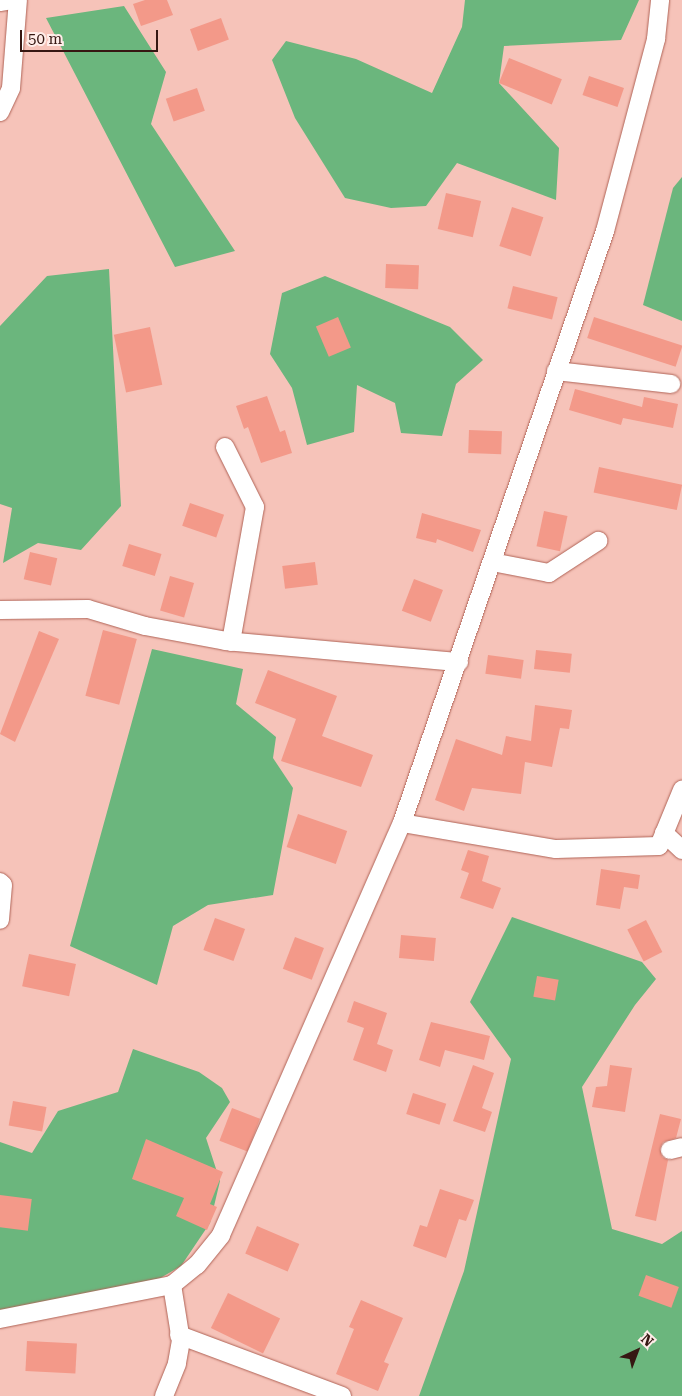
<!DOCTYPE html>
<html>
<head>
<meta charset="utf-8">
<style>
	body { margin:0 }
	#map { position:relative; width:682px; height:1396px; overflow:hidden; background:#f6c3b9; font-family:"Roboto Serif",serif }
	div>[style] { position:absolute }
	.forest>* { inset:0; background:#6bb67d }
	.building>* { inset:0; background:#f39989; transform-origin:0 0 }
	.roads { filter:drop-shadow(0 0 1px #b06457) drop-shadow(0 0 1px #b06457) }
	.minor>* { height:18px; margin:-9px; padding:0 9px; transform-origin:9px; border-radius:9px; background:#fff }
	span { translate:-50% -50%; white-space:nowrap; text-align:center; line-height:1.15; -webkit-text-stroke:4px #ffede9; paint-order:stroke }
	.north { position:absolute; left:612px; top:1326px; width:50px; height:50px; -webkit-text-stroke:4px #ffede9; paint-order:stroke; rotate:43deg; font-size:14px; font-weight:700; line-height:20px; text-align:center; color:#361712 }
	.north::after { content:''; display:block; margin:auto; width:18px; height:22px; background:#361712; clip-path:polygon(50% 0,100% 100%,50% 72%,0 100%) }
	.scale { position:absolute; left:20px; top:30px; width:138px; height:22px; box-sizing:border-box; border:2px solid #361712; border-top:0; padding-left:6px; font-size:15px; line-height:18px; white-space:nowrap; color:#361712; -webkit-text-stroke:4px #ffede9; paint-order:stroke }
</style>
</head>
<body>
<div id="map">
	<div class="forest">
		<i style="clip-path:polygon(465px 0,639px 0,621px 40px,504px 46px,499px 83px,559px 148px,556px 200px,457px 163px,426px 206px,391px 208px,345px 198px,295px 118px,272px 60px,286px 41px,356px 59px,432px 93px,462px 27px)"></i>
		<i style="clip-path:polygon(124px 6px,166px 72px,151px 124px,235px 251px,175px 267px,46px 18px)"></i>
		<i style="clip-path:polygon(682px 177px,682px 321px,643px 305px,673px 188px)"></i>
		<i style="clip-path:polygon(109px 269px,121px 506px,81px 550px,38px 543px,3px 563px,12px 508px,0 504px,0 326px,47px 276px)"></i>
		<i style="clip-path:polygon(325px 276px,450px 327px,483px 360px,456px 384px,442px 436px,401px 433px,395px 403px,357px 385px,354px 432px,307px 445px,292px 388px,270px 354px,282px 293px)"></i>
		<i style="clip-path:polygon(152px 649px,243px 669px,236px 704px,276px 737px,273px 758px,293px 788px,273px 895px,208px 905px,173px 926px,157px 985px,70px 946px)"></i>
		<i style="clip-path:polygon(512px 917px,642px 962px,656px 979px,635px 1005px,582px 1087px,612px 1229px,662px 1244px,682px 1231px,682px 1396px,419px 1396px,464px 1271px,511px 1059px,470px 1002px)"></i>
		<i style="clip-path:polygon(133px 1049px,199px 1072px,222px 1088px,230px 1102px,206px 1138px,220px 1181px,210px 1223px,181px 1266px,133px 1294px,0 1318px,0 1142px,32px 1153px,58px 1111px,118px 1092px)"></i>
	</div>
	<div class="building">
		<i style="clip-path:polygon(145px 0,167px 0,173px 15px,141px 26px,133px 4px)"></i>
		<i style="left:221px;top:18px;width:23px;height:33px;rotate:70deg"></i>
		<i style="left:509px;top:58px;width:57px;height:27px;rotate:22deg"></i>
		<i style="left:589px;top:76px;width:37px;height:20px;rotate:19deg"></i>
		<i style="left:197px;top:88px;width:24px;height:33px;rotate:71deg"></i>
		<i style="left:446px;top:193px;width:36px;height:37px;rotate:13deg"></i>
		<i style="left:512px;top:207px;width:33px;height:41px;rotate:18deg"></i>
		<i style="left:386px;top:264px;width:33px;height:24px;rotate:2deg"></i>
		<i style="left:513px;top:286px;width:46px;height:23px;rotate:14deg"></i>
		<i style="left:338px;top:317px;width:33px;height:24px;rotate:67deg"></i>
		<i style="left:594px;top:317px;width:93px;height:22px;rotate:18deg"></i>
		<i style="left:150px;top:327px;width:59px;height:37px;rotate:78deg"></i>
		<i style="clip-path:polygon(575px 389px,642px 407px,644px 397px,678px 404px,673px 428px,623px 418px,621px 425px,569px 410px)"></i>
		<i style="clip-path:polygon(267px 396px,280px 432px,285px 430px,292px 453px,261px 463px,248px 427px,244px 429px,236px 406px)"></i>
		<i style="left:469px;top:430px;width:33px;height:23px;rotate:2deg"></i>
		<i style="left:599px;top:467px;width:85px;height:26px;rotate:12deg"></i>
		<i style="left:190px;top:503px;width:36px;height:24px;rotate:19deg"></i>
		<i style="left:544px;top:511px;width:24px;height:36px;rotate:12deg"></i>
		<i style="clip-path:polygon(422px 513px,481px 530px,473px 552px,437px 539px,436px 543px,416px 538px)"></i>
		<i style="left:129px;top:544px;width:34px;height:23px;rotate:17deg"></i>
		<i style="left:30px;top:552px;width:28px;height:28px;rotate:13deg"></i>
		<i style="left:315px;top:562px;width:23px;height:33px;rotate:83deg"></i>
		<i style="left:170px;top:576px;width:25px;height:36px;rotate:16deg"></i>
		<i style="left:414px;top:579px;width:31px;height:34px;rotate:21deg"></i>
		<i style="left:103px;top:630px;width:35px;height:68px;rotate:15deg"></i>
		<i style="clip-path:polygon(39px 631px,59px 639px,15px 742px,0 734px)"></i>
		<i style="left:536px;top:650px;width:36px;height:19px;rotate:6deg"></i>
		<i style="left:488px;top:655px;width:36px;height:19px;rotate:8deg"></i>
		<i style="clip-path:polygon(268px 670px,337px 696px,322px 736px,373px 755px,361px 787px,281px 761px,296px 719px,255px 703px)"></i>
		<i style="clip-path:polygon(535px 705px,572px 710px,569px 729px,560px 728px,552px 767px,525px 762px,521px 794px,472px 788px,464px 811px,435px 800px,456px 739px,502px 755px,506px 736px,531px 741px)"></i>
		<i style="left:298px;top:814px;width:52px;height:35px;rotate:19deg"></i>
		<i style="clip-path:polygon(468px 850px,489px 856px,482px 881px,501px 888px,493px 909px,460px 898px,469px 873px,461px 870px)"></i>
		<i style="clip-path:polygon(601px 869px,640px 875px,638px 889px,624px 887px,620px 909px,596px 905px)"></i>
		<i style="left:215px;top:918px;width:32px;height:34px;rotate:20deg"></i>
		<i style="left:646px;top:920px;width:36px;height:21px;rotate:63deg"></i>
		<i style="left:401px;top:935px;width:35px;height:23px;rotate:5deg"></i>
		<i style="left:295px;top:937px;width:31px;height:34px;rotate:21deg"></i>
		<i style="left:29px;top:954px;width:48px;height:33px;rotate:12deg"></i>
		<i style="left:537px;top:976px;width:22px;height:21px;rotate:10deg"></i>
		<i style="clip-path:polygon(354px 1001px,387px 1013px,377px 1044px,393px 1050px,386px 1072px,353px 1060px,364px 1028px,347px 1022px)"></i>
		<i style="clip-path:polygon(431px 1022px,490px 1036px,484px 1060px,445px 1050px,440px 1067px,419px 1060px)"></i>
		<i style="clip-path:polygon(473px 1065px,494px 1073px,482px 1108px,492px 1112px,485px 1132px,453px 1121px)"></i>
		<i style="clip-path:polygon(610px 1065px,632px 1068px,625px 1112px,592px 1107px,596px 1087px,607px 1086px)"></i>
		<i style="left:413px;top:1093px;width:35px;height:22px;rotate:18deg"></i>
		<i style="left:13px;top:1101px;width:34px;height:25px;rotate:10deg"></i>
		<i style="left:232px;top:1108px;width:30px;height:35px;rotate:21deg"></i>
		<i style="clip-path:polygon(660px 1114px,681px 1119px,676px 1138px,663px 1142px,660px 1148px,662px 1157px,668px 1160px,656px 1221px,635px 1216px)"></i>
		<i style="clip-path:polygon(146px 1139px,223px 1172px,210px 1204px,217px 1207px,207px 1230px,176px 1216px,184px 1198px,132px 1179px)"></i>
		<i style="clip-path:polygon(440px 1189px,474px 1200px,466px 1221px,459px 1219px,446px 1258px,413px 1246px,420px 1225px,427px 1227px)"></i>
		<i style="left:0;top:1195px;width:32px;height:32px;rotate:7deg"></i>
		<i style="left:257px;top:1226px;width:46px;height:30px;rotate:23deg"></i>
		<i style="left:646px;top:1275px;width:35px;height:22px;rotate:20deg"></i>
		<i style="left:228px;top:1293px;width:58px;height:39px;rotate:26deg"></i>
		<i style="clip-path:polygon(361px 1300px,403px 1318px,384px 1362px,389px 1364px,378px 1391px,336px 1374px,354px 1329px,349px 1327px)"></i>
		<i style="left:27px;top:1341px;width:50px;height:30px;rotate:3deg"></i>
	</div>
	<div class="roads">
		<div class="minor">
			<i style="left:0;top:2px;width:13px;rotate:-9deg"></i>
			<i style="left:0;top:112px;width:26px;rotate:-65deg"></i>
			<i style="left:11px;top:88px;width:88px;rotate:-85.5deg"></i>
			<i style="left:556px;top:371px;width:116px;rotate:6.4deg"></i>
			<i style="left:225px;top:447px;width:67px;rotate:63.4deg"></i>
			<i style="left:255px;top:507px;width:137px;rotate:100.1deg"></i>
			<i style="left:492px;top:562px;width:58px;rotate:10.9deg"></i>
			<i style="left:549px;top:573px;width:59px;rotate:-33.1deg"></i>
			<i style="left:0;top:610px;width:88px;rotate:-0.7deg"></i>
			<i style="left:88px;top:609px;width:59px;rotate:16.6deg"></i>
			<i style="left:145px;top:626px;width:82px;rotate:10.5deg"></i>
			<i style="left:226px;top:641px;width:234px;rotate:5.2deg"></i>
			<i style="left:402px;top:823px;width:156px;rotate:9.6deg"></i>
			<i style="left:556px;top:849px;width:103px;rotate:-1.7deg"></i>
			<i style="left:659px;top:846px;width:61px;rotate:-67.7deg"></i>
			<i style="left:664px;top:833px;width:25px;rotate:43deg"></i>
			<i style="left:0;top:882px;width:4px;rotate:45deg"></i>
			<i style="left:3px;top:885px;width:35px;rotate:95deg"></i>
			<i style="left:670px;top:1150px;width:12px;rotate:-14deg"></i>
			<i style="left:0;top:1319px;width:175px;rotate:-11.2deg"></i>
			<i style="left:172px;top:1285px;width:32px;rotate:-39deg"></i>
			<i style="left:197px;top:1265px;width:38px;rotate:-51deg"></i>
			<i style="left:221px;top:1235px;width:450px;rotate:-66.3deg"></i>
			<i style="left:402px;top:823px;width:626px;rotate:-71.07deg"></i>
			<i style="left:605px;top:231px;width:199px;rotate:-75.1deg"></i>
			<i style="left:656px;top:39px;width:39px;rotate:-84deg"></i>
			<i style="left:179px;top:1335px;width:174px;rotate:20.5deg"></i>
			<i style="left:164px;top:1396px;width:35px;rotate:-68deg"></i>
			<i style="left:177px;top:1363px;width:22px;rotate:-80deg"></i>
			<i style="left:181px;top:1341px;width:57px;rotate:-99.1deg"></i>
		</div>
	</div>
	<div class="north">N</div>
	<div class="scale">50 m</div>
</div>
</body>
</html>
